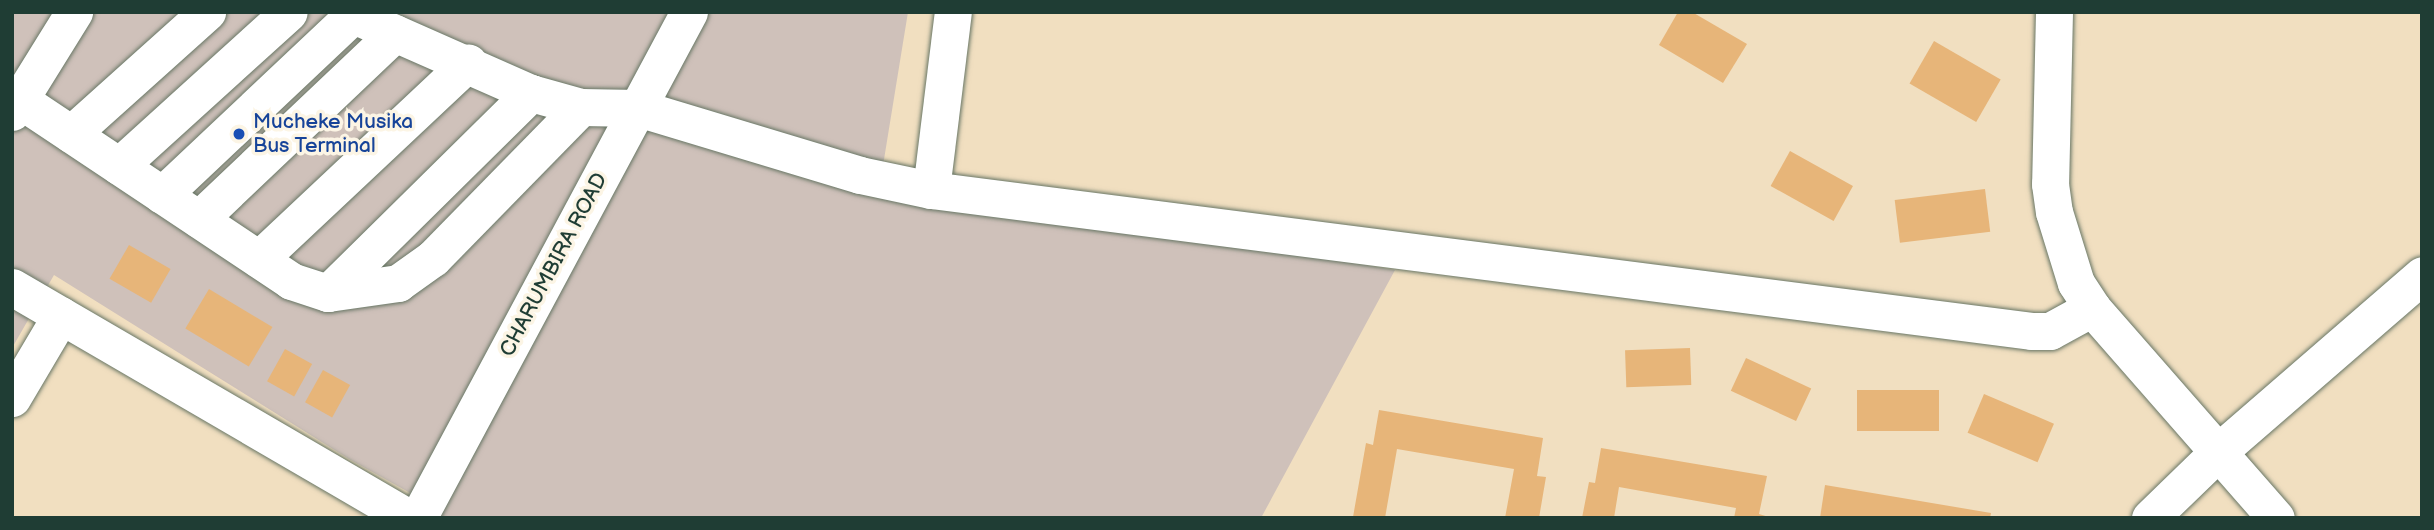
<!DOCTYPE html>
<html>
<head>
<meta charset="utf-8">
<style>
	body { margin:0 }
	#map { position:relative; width:2434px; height:530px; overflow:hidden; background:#f1dfc0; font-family:"Balsamiq Sans",sans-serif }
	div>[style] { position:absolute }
	.industrial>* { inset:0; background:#cfc1ba }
	.building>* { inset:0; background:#e7b579; transform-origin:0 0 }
	.roads { filter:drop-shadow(0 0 2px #687665) drop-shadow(0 0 2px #687665) }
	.minor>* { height:37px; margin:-18.5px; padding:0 18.5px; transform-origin:18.5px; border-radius:18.5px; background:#fff }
	.dots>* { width:19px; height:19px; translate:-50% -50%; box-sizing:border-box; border:4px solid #fcf5e5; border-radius:50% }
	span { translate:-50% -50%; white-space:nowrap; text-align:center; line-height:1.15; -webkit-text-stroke:7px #fcf5e5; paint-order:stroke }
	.transit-label { font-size:21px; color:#164399 }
	.left { translate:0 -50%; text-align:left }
	.street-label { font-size:21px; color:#1f3d34 }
	.frame { position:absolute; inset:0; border:14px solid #1f3d34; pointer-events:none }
</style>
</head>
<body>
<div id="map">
	<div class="industrial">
		<i style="clip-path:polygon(12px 12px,908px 12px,880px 184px,1395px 270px,1261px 518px,424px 518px,430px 504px,349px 459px,54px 275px,12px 348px)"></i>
	</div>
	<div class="building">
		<i style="clip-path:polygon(1678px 12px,1692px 12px,1747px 44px,1723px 83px,1659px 45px)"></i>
		<i style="left:1934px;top:41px;width:77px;height:49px;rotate:30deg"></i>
		<i style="left:1790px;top:151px;width:72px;height:40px;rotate:29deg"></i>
		<i style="left:1985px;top:189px;width:43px;height:91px;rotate:83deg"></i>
		<i style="left:129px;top:245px;width:48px;height:39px;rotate:30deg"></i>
		<i style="left:209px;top:289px;width:74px;height:46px;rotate:31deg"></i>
		<i style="left:1690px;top:348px;width:37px;height:65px;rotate:88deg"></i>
		<i style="left:285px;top:349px;width:31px;height:37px;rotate:29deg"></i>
		<i style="left:1746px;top:358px;width:72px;height:36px;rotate:25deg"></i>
		<i style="left:323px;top:370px;width:31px;height:37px;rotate:29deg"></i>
		<i style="left:1939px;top:390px;width:41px;height:82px;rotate:90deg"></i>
		<i style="left:1984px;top:394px;width:76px;height:42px;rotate:23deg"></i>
		<i style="clip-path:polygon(1379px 410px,1543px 438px,1537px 476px,1546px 477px,1539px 518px,1505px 518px,1514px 469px,1397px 449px,1385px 518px,1353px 517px,1366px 443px,1373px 445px)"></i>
		<i style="clip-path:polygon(1601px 448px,1767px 476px,1759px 514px,1772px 518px,1734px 518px,1736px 508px,1619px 487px,1614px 518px,1582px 518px,1589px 482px,1595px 483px)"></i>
		<i style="clip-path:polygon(1825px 485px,1991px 513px,1990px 518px,1820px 518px)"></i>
	</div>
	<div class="roads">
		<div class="minor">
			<i style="left:347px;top:12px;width:201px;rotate:23.8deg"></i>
			<i style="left:531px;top:93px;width:52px;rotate:15.6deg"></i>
			<i style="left:581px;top:107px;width:57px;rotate:1deg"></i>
			<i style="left:638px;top:108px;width:232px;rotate:16.8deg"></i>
			<i style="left:860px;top:175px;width:73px;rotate:11.9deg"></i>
			<i style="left:931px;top:190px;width:1109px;rotate:7.3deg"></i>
			<i style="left:2031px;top:331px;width:19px"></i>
			<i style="left:2050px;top:331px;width:48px;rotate:-28.7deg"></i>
			<i style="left:2054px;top:12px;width:172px;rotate:91.3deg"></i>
			<i style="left:2050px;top:184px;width:28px;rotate:82deg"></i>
			<i style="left:2054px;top:212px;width:74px;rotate:72.8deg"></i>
			<i style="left:2076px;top:283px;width:30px;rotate:57deg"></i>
			<i style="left:2092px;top:308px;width:279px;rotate:48.8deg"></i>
			<i style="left:20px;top:100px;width:326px;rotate:33.7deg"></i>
			<i style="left:291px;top:281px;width:39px;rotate:18deg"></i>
			<i style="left:328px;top:293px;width:71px;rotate:-8.1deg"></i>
			<i style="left:398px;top:283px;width:43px;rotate:-35.5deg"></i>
			<i style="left:433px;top:258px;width:211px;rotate:-45.6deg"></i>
			<i style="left:12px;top:112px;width:118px;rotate:-58.2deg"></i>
			<i style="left:71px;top:134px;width:183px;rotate:-41.9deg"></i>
			<i style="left:119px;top:166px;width:229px;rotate:-42.2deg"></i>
			<i style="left:931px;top:190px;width:179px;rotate:-83deg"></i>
			<i style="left:162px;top:195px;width:262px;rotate:-43.3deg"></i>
			<i style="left:199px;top:219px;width:270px;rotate:-43.5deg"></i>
			<i style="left:259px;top:259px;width:287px;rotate:-43.2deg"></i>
			<i style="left:12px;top:287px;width:459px;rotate:30.2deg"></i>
			<i style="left:328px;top:293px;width:285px;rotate:-44.6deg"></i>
			<i style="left:12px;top:398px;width:96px;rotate:-59.4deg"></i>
			<i style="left:418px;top:518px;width:574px;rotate:-61.83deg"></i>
			<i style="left:2150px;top:518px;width:95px;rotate:-44.1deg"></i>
			<i style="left:2218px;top:452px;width:270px;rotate:-40.9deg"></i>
		</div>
	</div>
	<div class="dots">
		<i style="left:239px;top:134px;background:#1a4fb4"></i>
	</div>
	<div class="transit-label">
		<span class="left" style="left:253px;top:134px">Mucheke Musika<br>Bus Terminal</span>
	</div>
	<div class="street-label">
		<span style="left:554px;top:265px;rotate:-62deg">CHARUMBIRA ROAD</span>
	</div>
	<div class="frame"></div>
</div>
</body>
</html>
